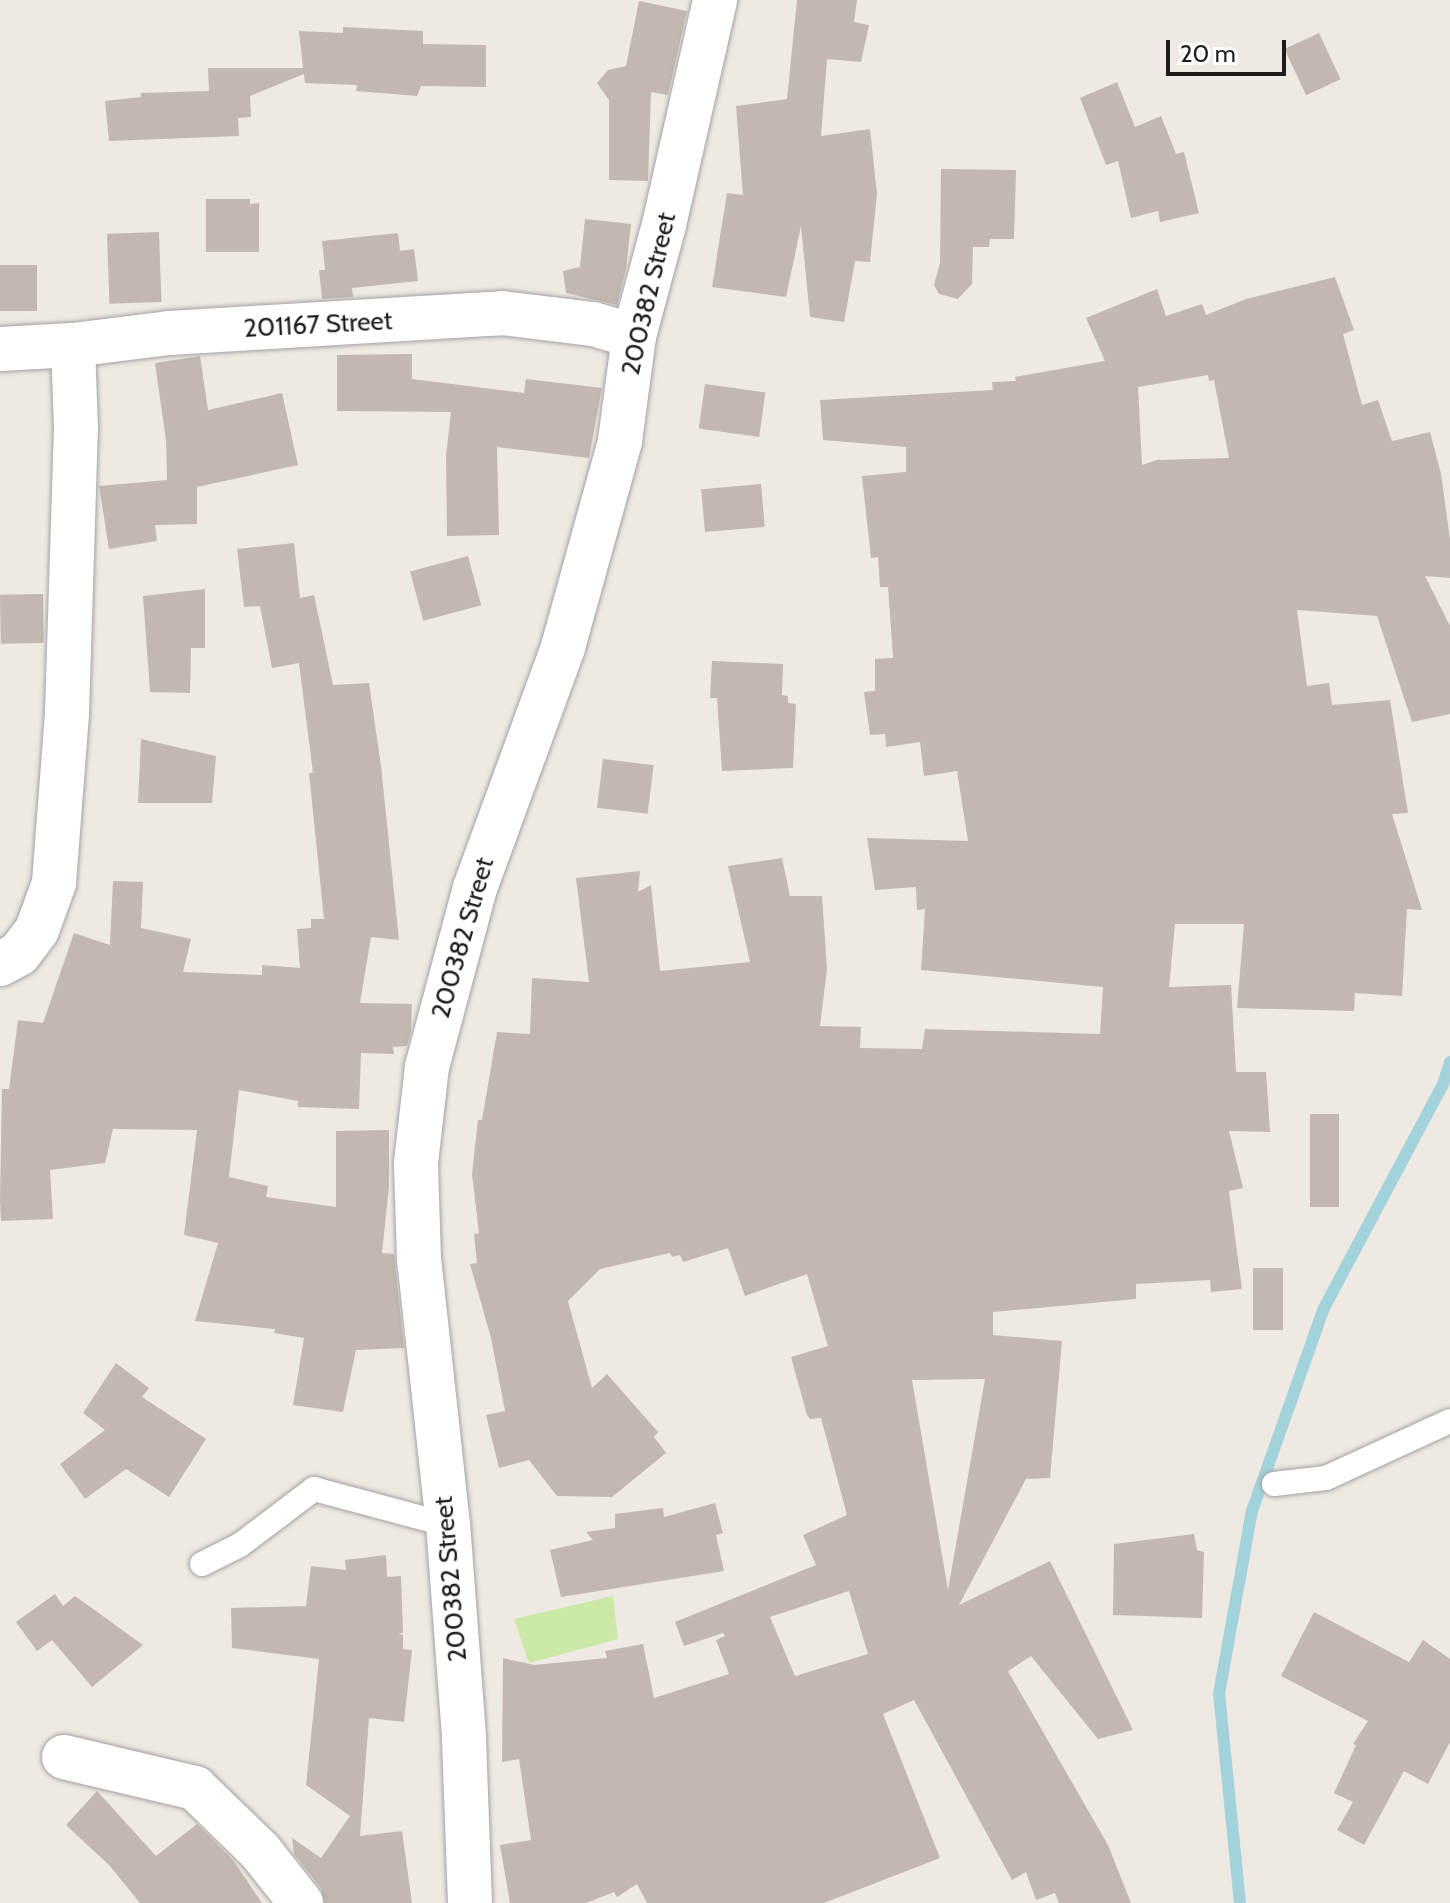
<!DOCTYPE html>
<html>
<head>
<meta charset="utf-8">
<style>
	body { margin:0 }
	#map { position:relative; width:1450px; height:1903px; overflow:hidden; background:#eee9e2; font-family:Cabin,sans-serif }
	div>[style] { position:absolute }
	.grass>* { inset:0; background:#cbe8a7 }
	.stream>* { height:12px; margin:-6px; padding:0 6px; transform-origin:6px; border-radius:6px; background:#a2d2db }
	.building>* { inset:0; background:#c2b8b1; transform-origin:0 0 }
	.roads { filter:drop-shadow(0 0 2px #a3a3a3) drop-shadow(0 0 2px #a3a3a3) }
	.lane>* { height:24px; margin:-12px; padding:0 12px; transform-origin:12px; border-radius:12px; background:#fff }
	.street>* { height:44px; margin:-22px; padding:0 22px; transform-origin:22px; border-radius:22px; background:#fff }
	span { translate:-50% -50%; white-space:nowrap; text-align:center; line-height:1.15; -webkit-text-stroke:6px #fff; paint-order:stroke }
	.street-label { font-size:26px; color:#1c1c1c }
	.scale { position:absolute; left:1166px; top:40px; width:120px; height:36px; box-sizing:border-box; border:4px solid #1c1c1c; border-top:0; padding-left:10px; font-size:24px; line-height:28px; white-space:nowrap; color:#1c1c1c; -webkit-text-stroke:6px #fff; paint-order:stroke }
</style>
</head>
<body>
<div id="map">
	<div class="grass">
		<i style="clip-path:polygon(613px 1596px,618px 1639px,529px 1663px,514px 1619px)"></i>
	</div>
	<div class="stream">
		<i style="left:1240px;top:1903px;width:210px;rotate:-95.7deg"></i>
		<i style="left:1219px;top:1694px;width:186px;rotate:-79.8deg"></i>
		<i style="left:1252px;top:1511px;width:215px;rotate:-70.5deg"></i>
		<i style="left:1324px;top:1308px;width:254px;rotate:-62deg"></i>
		<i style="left:1443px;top:1084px;width:23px;rotate:-72deg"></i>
	</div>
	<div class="building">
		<i style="clip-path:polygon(797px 0,857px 0,854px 22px,869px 25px,861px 62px,827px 59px,821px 136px,870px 129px,877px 194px,870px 262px,855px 261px,844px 322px,810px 317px,801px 226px,786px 297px,712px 287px,727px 193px,743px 195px,736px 106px,787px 99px)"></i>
		<i style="clip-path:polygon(639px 1px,687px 11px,668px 95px,651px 92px,648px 181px,609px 180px,609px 100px,597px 83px,608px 70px,626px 66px)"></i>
		<i style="clip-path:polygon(343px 27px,423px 31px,423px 44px,486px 45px,486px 87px,421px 86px,417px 96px,356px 91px,357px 85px,305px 83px,304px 74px,250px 96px,251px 117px,238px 118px,239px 136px,109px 141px,105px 101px,141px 97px,141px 93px,209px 91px,208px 68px,303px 68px,299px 31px,343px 33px)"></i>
		<i style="left:1319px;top:33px;width:51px;height:38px;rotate:65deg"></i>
		<i style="clip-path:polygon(1117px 82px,1135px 127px,1161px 116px,1176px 154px,1184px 152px,1199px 213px,1160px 222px,1158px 211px,1131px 218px,1118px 161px,1106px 165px,1080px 98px)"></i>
		<i style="clip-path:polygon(941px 169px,1016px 170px,1014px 239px,990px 239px,989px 247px,973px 247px,972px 284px,958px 299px,939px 294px,934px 285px,940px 263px)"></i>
		<i style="clip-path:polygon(206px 199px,250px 199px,250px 204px,259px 203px,259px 252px,206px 252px)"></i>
		<i style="clip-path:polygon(585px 219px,631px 224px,626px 269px,617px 305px,566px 293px,563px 271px,580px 267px)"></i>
		<i style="left:159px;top:232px;width:70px;height:52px;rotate:88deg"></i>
		<i style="clip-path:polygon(398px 233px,400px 251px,414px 249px,418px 281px,352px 288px,353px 297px,322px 299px,319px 270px,325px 270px,322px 241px)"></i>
		<i style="left:0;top:265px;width:37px;height:46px"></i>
		<i style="clip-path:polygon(evenodd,1335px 277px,1354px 330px,1343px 334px,1362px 405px,1378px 400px,1392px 441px,1430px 432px,1441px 474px,1450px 539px,1450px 578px,1425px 576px,1450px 626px,1450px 714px,1412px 722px,1377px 616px,1297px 610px,1307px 686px,1329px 683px,1332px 705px,1390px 700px,1408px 813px,1392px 814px,1422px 910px,1407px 909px,1402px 996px,1355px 993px,1354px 1011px,1237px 1008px,1244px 924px,1175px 924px,1169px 987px,1231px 985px,1236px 1072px,1266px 1072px,1270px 1132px,1229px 1131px,1243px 1188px,1229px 1191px,1242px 1289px,1211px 1292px,1210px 1280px,1136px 1284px,1136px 1299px,993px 1312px,993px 1335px,1062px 1341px,1050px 1478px,1026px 1479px,959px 1605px,1050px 1561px,1133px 1730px,1098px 1739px,1031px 1656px,1008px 1671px,1108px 1845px,1131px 1903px,1059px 1903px,1055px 1893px,1036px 1900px,1026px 1872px,1012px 1880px,914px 1700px,883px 1714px,940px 1858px,824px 1903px,647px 1903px,637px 1884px,617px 1897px,614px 1892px,586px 1903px,510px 1903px,500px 1845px,531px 1840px,519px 1759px,502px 1762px,503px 1658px,534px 1665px,607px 1658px,605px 1651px,643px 1644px,654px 1698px,729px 1674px,716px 1640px,725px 1636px,723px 1633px,684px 1646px,675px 1622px,816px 1565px,803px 1535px,847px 1515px,821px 1418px,810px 1419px,807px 1415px,791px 1357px,828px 1346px,807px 1274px,745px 1296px,728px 1248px,683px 1262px,680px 1255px,672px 1257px,670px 1253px,600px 1269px,568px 1301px,592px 1388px,607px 1374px,658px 1432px,654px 1437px,666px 1453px,612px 1497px,557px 1496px,529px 1460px,499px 1468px,486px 1415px,505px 1411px,491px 1338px,470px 1264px,477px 1263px,474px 1234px,479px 1233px,472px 1174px,478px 1120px,482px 1120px,497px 1032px,530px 1034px,532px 978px,589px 982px,576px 878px,640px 871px,638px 892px,651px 885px,660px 971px,750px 962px,728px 866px,782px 858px,790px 896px,822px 896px,827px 969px,820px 1026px,861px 1027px,860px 1048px,922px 1049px,925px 1029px,1100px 1034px,1103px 987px,921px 970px,925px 909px,917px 910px,916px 887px,875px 890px,867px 838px,968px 841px,957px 771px,924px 776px,920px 742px,886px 747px,885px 734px,870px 735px,864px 692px,875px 691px,875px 659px,893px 658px,888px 587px,880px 587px,878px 557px,871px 558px,862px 476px,906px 472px,906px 447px,823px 440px,820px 400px,993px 390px,992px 382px,1016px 381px,1015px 377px,1105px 361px,1086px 318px,1157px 289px,1166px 316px,1202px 304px,1206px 315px,1246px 299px,1335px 277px,1208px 375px,1209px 381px,1214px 380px,1229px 458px,1157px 460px,1142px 465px,1138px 387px,1208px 375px,1335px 277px,985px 1379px,948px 1590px,912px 1380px,985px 1379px,1335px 277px,849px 1591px,868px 1654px,795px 1676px,770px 1617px,849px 1591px)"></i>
		<i style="clip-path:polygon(412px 354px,412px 379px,524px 393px,526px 379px,602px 388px,589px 458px,497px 447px,499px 535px,447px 536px,446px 456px,451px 412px,337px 411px,337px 355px)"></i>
		<i style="clip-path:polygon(200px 356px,208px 410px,282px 393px,298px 465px,197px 487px,197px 524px,155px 525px,157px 541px,109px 549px,99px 486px,167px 480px,166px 440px,155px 363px)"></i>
		<i style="left:705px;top:384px;width:61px;height:45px;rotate:8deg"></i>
		<i style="left:761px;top:484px;width:43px;height:60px;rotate:85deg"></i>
		<i style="clip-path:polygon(294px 543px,300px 598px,314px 595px,333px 685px,369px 683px,381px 766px,399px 940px,371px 937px,360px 1003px,412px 1004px,411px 1031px,407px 1046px,393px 1047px,394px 1054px,361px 1053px,359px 1109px,298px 1107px,298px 1101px,239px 1090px,229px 1177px,268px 1186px,266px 1197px,336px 1207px,336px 1131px,389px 1130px,389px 1187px,382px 1253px,394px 1254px,404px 1348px,356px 1350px,343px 1412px,293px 1405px,304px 1338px,274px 1333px,275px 1329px,195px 1321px,218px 1243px,184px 1235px,197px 1130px,113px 1129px,105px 1163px,50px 1170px,53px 1219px,1px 1221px,0 1201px,2px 1089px,9px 1089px,18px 1020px,43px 1023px,74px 933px,110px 945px,113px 881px,143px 882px,141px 928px,191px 939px,183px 972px,262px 975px,262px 965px,300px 968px,297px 929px,311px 928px,311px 919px,324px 919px,309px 773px,313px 773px,299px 663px,272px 668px,260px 606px,244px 607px,237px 549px)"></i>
		<i style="left:468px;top:556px;width:51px;height:60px;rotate:75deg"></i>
		<i style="clip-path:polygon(205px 589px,205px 648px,191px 648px,190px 693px,150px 692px,143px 596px)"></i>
		<i style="left:43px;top:594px;width:49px;height:43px;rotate:89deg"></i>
		<i style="clip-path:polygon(712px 661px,783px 664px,782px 695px,788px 696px,788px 703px,796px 704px,793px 768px,722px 771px,717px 698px,710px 698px)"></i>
		<i style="clip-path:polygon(141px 739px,216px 756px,212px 803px,138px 803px)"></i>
		<i style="left:603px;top:759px;width:51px;height:49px;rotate:7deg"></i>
		<i style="left:1310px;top:1114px;width:29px;height:93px"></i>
		<i style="left:1253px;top:1268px;width:30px;height:62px"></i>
		<i style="clip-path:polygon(116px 1363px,149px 1388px,142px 1397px,206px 1439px,169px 1497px,126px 1469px,85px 1499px,60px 1464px,105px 1430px,83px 1413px)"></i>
		<i style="clip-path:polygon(715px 1503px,723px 1533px,716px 1535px,724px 1571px,561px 1597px,550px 1550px,593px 1540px,586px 1532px,615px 1528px,615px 1514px,663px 1508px,664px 1517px)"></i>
		<i style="clip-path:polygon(1194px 1534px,1197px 1550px,1204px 1552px,1202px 1618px,1113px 1615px,1114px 1544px)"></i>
		<i style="clip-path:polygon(386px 1555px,387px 1577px,401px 1576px,403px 1633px,398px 1634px,403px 1635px,403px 1649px,412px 1650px,404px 1722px,369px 1718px,360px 1836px,402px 1831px,412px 1903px,325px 1903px,321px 1888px,294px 1854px,292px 1838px,321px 1858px,350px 1816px,306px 1785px,319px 1659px,232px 1648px,231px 1608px,306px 1606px,311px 1566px,346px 1570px,345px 1560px)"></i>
		<i style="clip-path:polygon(55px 1594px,63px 1606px,75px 1596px,143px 1645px,92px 1687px,52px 1640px,37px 1651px,16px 1622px)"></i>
		<i style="clip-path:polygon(1314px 1612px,1409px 1662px,1423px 1640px,1450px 1659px,1450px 1742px,1428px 1784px,1404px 1771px,1364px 1845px,1337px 1830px,1353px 1802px,1334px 1793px,1356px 1745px,1353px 1744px,1368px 1721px,1281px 1676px)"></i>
		<i style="clip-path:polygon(97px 1791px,156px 1856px,197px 1824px,233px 1860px,262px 1903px,140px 1903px,109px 1865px,66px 1825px)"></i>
	</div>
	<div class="roads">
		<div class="lane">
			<i style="left:1274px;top:1484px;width:52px;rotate:-6.6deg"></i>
			<i style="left:1326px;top:1478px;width:136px;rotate:-24.7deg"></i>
			<i style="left:202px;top:1564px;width:42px;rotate:-26.6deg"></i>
			<i style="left:240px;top:1545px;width:93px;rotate:-37.1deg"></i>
			<i style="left:314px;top:1489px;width:139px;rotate:15deg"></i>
		</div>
		<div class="street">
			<i style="left:0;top:349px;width:73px;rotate:-3.1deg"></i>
			<i style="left:73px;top:345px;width:97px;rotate:-7.1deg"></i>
			<i style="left:169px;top:333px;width:334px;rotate:-3.4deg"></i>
			<i style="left:502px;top:313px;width:92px;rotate:6.9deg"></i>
			<i style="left:593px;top:324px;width:43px;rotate:16.3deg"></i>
			<i style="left:0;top:964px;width:21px;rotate:-28deg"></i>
			<i style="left:19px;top:954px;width:30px;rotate:-53deg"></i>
			<i style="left:37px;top:930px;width:50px;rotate:-70.1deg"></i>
			<i style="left:54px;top:883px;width:170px;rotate:-85.6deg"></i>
			<i style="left:67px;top:713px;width:285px;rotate:-88.2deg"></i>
			<i style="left:76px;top:428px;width:83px;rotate:-92.1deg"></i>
			<i style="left:64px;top:1757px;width:135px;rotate:13.3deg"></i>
			<i style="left:195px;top:1788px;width:91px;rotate:44.1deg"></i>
			<i style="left:260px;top:1851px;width:66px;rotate:51.7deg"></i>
			<i style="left:470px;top:1903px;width:167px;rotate:-92.1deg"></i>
			<i style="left:464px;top:1736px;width:212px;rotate:-94.3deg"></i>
			<i style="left:448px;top:1525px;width:267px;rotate:-96.2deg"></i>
			<i style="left:419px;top:1260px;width:97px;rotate:-91.8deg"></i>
			<i style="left:416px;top:1163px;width:97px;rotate:-83.5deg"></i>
			<i style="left:427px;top:1067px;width:185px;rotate:-75deg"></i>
			<i style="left:475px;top:888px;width:257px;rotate:-69.9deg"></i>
			<i style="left:563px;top:647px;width:214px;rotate:-74.5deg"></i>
			<i style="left:620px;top:441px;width:106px;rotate:-82.4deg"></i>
			<i style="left:634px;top:336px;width:115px;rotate:-74.9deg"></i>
			<i style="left:664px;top:225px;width:231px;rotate:-77.2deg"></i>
		</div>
	</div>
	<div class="street-label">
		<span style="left:649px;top:294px;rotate:-77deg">200382 Street</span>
		<span style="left:318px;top:325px;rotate:-3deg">201167 Street</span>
		<span style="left:463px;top:938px;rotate:-74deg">200382 Street</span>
		<span style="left:451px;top:1579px;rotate:-95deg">200382 Street</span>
	</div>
	<div class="scale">20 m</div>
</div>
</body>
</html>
